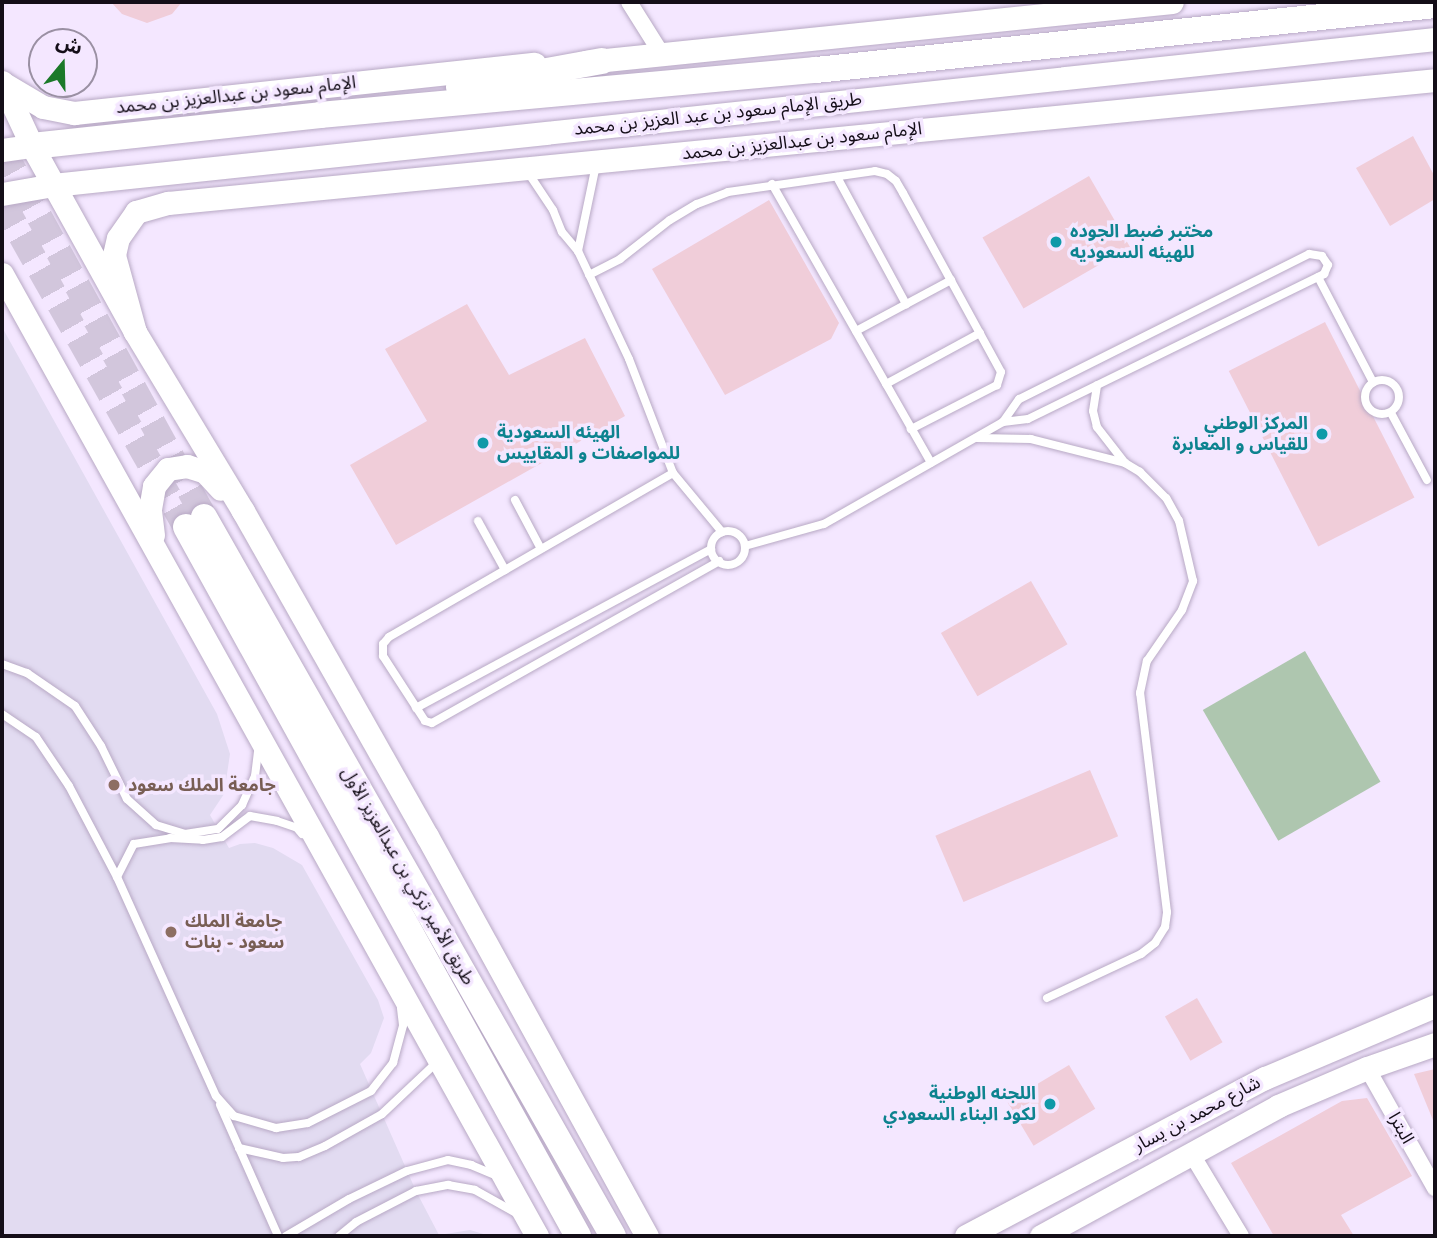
<!DOCTYPE html>
<html>
<head>
<meta charset="utf-8">
<style>
	body { margin:0 }
	#map { position:relative; width:1437px; height:1238px; overflow:hidden; background:#f4e7ff; font-family:"Varela Round","Noto Sans Arabic",sans-serif }
	div>[style] { position:absolute }
	.education>* { inset:0; background:#e2dbf1 }
	.green>* { inset:0; background:#aec6af; transform-origin:0 0 }
	.building>* { inset:0; background:#f0cdd9; transform-origin:0 0 }
	.primary-tunnel>* { height:26px; margin-top:-13px; transform-origin:0; background:repeating-linear-gradient(90deg,#d2c6dc 0 26px,transparent 0 39px) }
	.roads { filter:drop-shadow(0 0 2px #b8a9c5) drop-shadow(0 0 2px #b8a9c5) }
	.lane>* { height:8px; margin:-4px; padding:0 4px; transform-origin:4px; border-radius:4px; background:#fff }
	.lane>.ring { margin:-4px; padding:0; box-sizing:content-box; background:none; border:8px solid #fff; border-radius:50% }
	.street>* { height:16px; margin:-8px; padding:0 8px; transform-origin:8px; border-radius:8px; background:#fff }
	.secondary>* { height:23px; margin:-11.5px; padding:0 11.5px; transform-origin:11.5px; border-radius:11.5px; background:#fff }
	.primary>* { height:26px; margin:-13px; padding:0 13px; transform-origin:13px; border-radius:13px; background:#fff }
	.dots>* { width:19px; height:19px; translate:-50% -50%; box-sizing:border-box; border:4px solid #f4e7ff; border-radius:50% }
	span { translate:-50% -50%; white-space:nowrap; text-align:center; line-height:1.15; -webkit-text-stroke:7px #f4e7ff; paint-order:stroke }
	.street-label { font-size:18px; color:#140e18 }
	.culture-label { font-size:18px; color:#0d838f; font-weight:700 }
	.left { translate:0 -50%; text-align:left }
	.right { translate:-100% -50%; text-align:right }
	.education-label { font-size:18px; color:#785e54; font-weight:700 }
	.frame { position:absolute; inset:0; border:4px solid #140e18; pointer-events:none }
	.north { position:absolute; left:28px; top:28px; width:70px; height:70px; box-sizing:border-box; background:#f4e7ff; border:2px solid #9a90a3; border-radius:50%; rotate:19deg; font-size:19px; font-weight:700; line-height:28px; text-align:center; color:#140e18 }
	.north::after { content:''; display:block; margin:auto; width:24px; height:32px; background:#1b7929; clip-path:polygon(50% 0,100% 100%,50% 72%,0 100%) }
</style>
</head>
<body>
<div id="map">
	<div class="education">
		<i style="clip-path:polygon(2px 327px,217px 714px,230px 754px,224px 794px,210px 815px,218px 829px,229px 848px,240px 844px,255px 843px,273px 848px,302px 865px,378px 1000px,384px 1018px,371px 1053px,360px 1064px,416px 1191px,439px 1235px,470px 1230px,490px 1236px,2px 1236px)"></i>
	</div>
	<div class="green">
		<i style="left:1305px;top:651px;width:151px;height:118px;rotate:60deg"></i>
	</div>
	<div class="building">
		<i style="clip-path:polygon(111px 2px,182px 2px,172px 14px,147px 23px,122px 14px)"></i>
		<i style="clip-path:polygon(1413px 136px,1435px 177px,1435px 199px,1390px 226px,1356px 168px)"></i>
		<i style="left:1089px;top:176px;width:82px;height:123px;rotate:60deg"></i>
		<i style="clip-path:polygon(769px 200px,839px 323px,831px 339px,725px 395px,652px 269px)"></i>
		<i style="clip-path:polygon(467px 304px,509px 375px,585px 338px,625px 416px,396px 545px,350px 465px,427px 421px,385px 349px)"></i>
		<i style="left:1325px;top:322px;width:197px;height:108px;rotate:63deg"></i>
		<i style="left:1031px;top:581px;width:73px;height:104px;rotate:60deg"></i>
		<i style="left:1090px;top:770px;width:72px;height:168px;rotate:67deg"></i>
		<i style="left:1197px;top:998px;width:51px;height:37px;rotate:60deg"></i>
		<i style="left:1069px;top:1065px;width:51px;height:72px;rotate:59deg"></i>
		<i style="clip-path:polygon(1435px 1069px,1435px 1125px,1414px 1074px)"></i>
		<i style="clip-path:polygon(1367px 1098px,1412px 1176px,1341px 1215px,1354px 1236px,1274px 1236px,1231px 1163px,1342px 1101px)"></i>
	</div>
	<div class="primary-tunnel">
		<i style="left:2px;top:149px;width:420px;rotate:61.2deg"></i>
		<i style="left:2px;top:202px;width:373px;rotate:60.5deg"></i>
	</div>
	<div class="roads">
		<div class="lane">
			<i style="left:527px;top:171px;width:47px;rotate:56.3deg"></i>
			<i style="left:553px;top:210px;width:24px;rotate:68deg"></i>
			<i style="left:562px;top:232px;width:25px;rotate:50deg"></i>
			<i style="left:578px;top:251px;width:119px;rotate:64.7deg"></i>
			<i style="left:629px;top:359px;width:122px;rotate:68.9deg"></i>
			<i style="left:673px;top:473px;width:77px;rotate:50.3deg"></i>
			<i style="left:837px;top:177px;width:145px;rotate:61.5deg"></i>
			<i style="left:772px;top:184px;width:321px;rotate:60.3deg"></i>
			<i style="left:578px;top:251px;width:88px;rotate:-78.2deg"></i>
			<i style="left:589px;top:275px;width:35px;rotate:-27deg"></i>
			<i style="left:620px;top:259px;width:63px;rotate:-38deg"></i>
			<i style="left:670px;top:220px;width:31px;rotate:-31deg"></i>
			<i style="left:697px;top:204px;width:33px;rotate:-21deg"></i>
			<i style="left:728px;top:192px;width:148px;rotate:-8.1deg"></i>
			<i style="left:875px;top:171px;width:12px;rotate:14deg"></i>
			<i style="left:887px;top:174px;width:11px;rotate:38deg"></i>
			<i style="left:896px;top:181px;width:14px;rotate:60deg"></i>
			<i style="left:903px;top:193px;width:204px;rotate:61.3deg"></i>
			<i style="left:1001px;top:372px;width:14px;rotate:107deg"></i>
			<i style="left:997px;top:385px;width:97px;rotate:152.9deg"></i>
			<i style="left:1318px;top:277px;width:119px;rotate:62.4deg"></i>
			<i style="left:856px;top:331px;width:108px;rotate:-28.2deg"></i>
			<i class="ring" style="left:1365px;top:380px;width:26px;height:26px"></i>
			<i style="left:886px;top:384px;width:107px;rotate:-28.5deg"></i>
			<i style="left:1391px;top:413px;width:76px;rotate:61.8deg"></i>
			<i style="left:977px;top:438px;width:54px;rotate:1.1deg"></i>
			<i style="left:1031px;top:439px;width:97px;rotate:14.3deg"></i>
			<i style="left:673px;top:473px;width:328px;rotate:150deg"></i>
			<i style="left:389px;top:637px;width:9px;rotate:131deg"></i>
			<i style="left:383px;top:644px;width:12px;rotate:90deg"></i>
			<i style="left:383px;top:656px;width:77px;rotate:57.1deg"></i>
			<i style="left:425px;top:721px;width:7px;rotate:16deg"></i>
			<i style="left:432px;top:723px;width:330px;rotate:-29.4deg"></i>
			<i style="left:515px;top:500px;width:55px;rotate:62deg"></i>
			<i style="left:478px;top:521px;width:56px;rotate:61.1deg"></i>
			<i class="ring" style="left:711px;top:531px;width:26px;height:26px"></i>
			<i style="left:745px;top:546px;width:82px;rotate:-15.6deg"></i>
			<i style="left:824px;top:524px;width:206px;rotate:-29.7deg"></i>
			<i style="left:1003px;top:422px;width:25px;rotate:-7deg"></i>
			<i style="left:1028px;top:419px;width:330px;rotate:-26.1deg"></i>
			<i style="left:1324px;top:274px;width:10px;rotate:-66deg"></i>
			<i style="left:1328px;top:265px;width:11px;rotate:-124deg"></i>
			<i style="left:1322px;top:256px;width:13px;rotate:-171deg"></i>
			<i style="left:1309px;top:254px;width:324px;rotate:153.4deg"></i>
			<i style="left:1019px;top:399px;width:28px;rotate:125deg"></i>
			<i style="left:2px;top:664px;width:27px;rotate:20deg"></i>
			<i style="left:27px;top:673px;width:58px;rotate:34.5deg"></i>
			<i style="left:75px;top:706px;width:48px;rotate:57deg"></i>
			<i style="left:101px;top:746px;width:59px;rotate:63.9deg"></i>
			<i style="left:127px;top:799px;width:39px;rotate:42deg"></i>
			<i style="left:156px;top:825px;width:30px;rotate:17deg"></i>
			<i style="left:185px;top:834px;width:33px;rotate:-9deg"></i>
			<i style="left:218px;top:829px;width:34px;rotate:-45deg"></i>
			<i style="left:242px;top:805px;width:32px;rotate:-66deg"></i>
			<i style="left:255px;top:776px;width:26px;rotate:-83deg"></i>
			<i style="left:416px;top:708px;width:335px;rotate:-28.3deg"></i>
			<i style="left:2px;top:714px;width:41px;rotate:34.1deg"></i>
			<i style="left:36px;top:737px;width:59px;rotate:56deg"></i>
			<i style="left:69px;top:786px;width:103px;rotate:62.2deg"></i>
			<i style="left:117px;top:877px;width:240px;rotate:65.7deg"></i>
			<i style="left:216px;top:1096px;width:27px;rotate:48deg"></i>
			<i style="left:234px;top:1116px;width:44px;rotate:15.9deg"></i>
			<i style="left:276px;top:1128px;width:32px;rotate:-9deg"></i>
			<i style="left:308px;top:1123px;width:71px;rotate:-26.9deg"></i>
			<i style="left:371px;top:1091px;width:36px;rotate:-52deg"></i>
			<i style="left:393px;top:1063px;width:39px;rotate:-75deg"></i>
			<i style="left:403px;top:1025px;width:17px;rotate:-97deg"></i>
			<i style="left:117px;top:877px;width:37px;rotate:-63deg"></i>
			<i style="left:134px;top:844px;width:36px;rotate:-9deg"></i>
			<i style="left:170px;top:838px;width:33px;rotate:3deg"></i>
			<i style="left:203px;top:840px;width:19px;rotate:-9deg"></i>
			<i style="left:222px;top:837px;width:35px;rotate:-37deg"></i>
			<i style="left:250px;top:816px;width:27px;rotate:10deg"></i>
			<i style="left:277px;top:821px;width:21px;rotate:19deg"></i>
			<i style="left:297px;top:828px;width:8px;rotate:50deg"></i>
			<i style="left:1047px;top:998px;width:104px;rotate:-25.1deg"></i>
			<i style="left:1141px;top:954px;width:18px;rotate:-38deg"></i>
			<i style="left:1155px;top:943px;width:19px;rotate:-58deg"></i>
			<i style="left:1165px;top:927px;width:15px;rotate:-82deg"></i>
			<i style="left:1167px;top:912px;width:221px;rotate:-97deg"></i>
			<i style="left:1140px;top:693px;width:33px;rotate:-78deg"></i>
			<i style="left:1147px;top:661px;width:62px;rotate:-55.5deg"></i>
			<i style="left:1182px;top:610px;width:31px;rotate:-69deg"></i>
			<i style="left:1193px;top:581px;width:62px;rotate:-103.1deg"></i>
			<i style="left:1179px;top:521px;width:26px;rotate:-119deg"></i>
			<i style="left:1166px;top:498px;width:37px;rotate:-135deg"></i>
			<i style="left:1140px;top:472px;width:17px;rotate:-149deg"></i>
			<i style="left:1125px;top:463px;width:46px;rotate:-127.9deg"></i>
			<i style="left:1097px;top:427px;width:16px;rotate:-104deg"></i>
			<i style="left:1093px;top:411px;width:26px;rotate:-81deg"></i>
			<i style="left:220px;top:1105px;width:143px;rotate:66.1deg"></i>
			<i style="left:239px;top:1148px;width:45px;rotate:12.8deg"></i>
			<i style="left:283px;top:1158px;width:16px;rotate:-4deg"></i>
			<i style="left:299px;top:1157px;width:28px;rotate:-23deg"></i>
			<i style="left:325px;top:1146px;width:65px;rotate:-29.3deg"></i>
			<i style="left:382px;top:1114px;width:76px;rotate:-43.4deg"></i>
			<i style="left:286px;top:1236px;width:73px;rotate:-30.4deg"></i>
			<i style="left:349px;top:1199px;width:64px;rotate:-25.8deg"></i>
			<i style="left:407px;top:1171px;width:42px;rotate:-15deg"></i>
			<i style="left:448px;top:1160px;width:24px;rotate:12deg"></i>
			<i style="left:471px;top:1165px;width:28px;rotate:23deg"></i>
			<i style="left:339px;top:1236px;width:22px;rotate:-39deg"></i>
			<i style="left:356px;top:1222px;width:68px;rotate:-27.3deg"></i>
			<i style="left:416px;top:1191px;width:33px;rotate:-11deg"></i>
			<i style="left:448px;top:1185px;width:27px;rotate:10deg"></i>
			<i style="left:475px;top:1190px;width:47px;rotate:29.3deg"></i>
		</div>
		<div class="street">
			<i style="left:629px;top:2px;width:60px;rotate:57.9deg"></i>
			<i style="left:1367px;top:1068px;width:138px;rotate:60.5deg"></i>
			<i style="left:1191px;top:1153px;width:97px;rotate:58.9deg"></i>
		</div>
		<div class="secondary">
			<i style="left:586px;top:62px;width:589px;rotate:-5.85deg"></i>
			<i style="left:2px;top:82px;width:71px;rotate:64.9deg"></i>
			<i style="left:32px;top:146px;width:213px;rotate:61deg"></i>
			<i style="left:135px;top:332px;width:209px;rotate:58.9deg"></i>
			<i style="left:243px;top:511px;width:373px;rotate:60.5deg"></i>
			<i style="left:427px;top:836px;width:457px;rotate:61.2deg"></i>
			<i style="left:4px;top:84px;width:45px;rotate:30.5deg"></i>
			<i style="left:43px;top:107px;width:32px;rotate:11deg"></i>
			<i style="left:74px;top:113px;width:463px;rotate:-6.1deg"></i>
			<i style="left:2px;top:150px;width:30px;rotate:-8deg"></i>
			<i style="left:2px;top:194px;width:52px;rotate:-10deg"></i>
			<i style="left:53px;top:185px;width:1390px;rotate:-6.03deg"></i>
			<i style="left:2px;top:274px;width:1101px;rotate:60.92deg"></i>
			<i style="left:135px;top:332px;width:80px;rotate:-105.3deg"></i>
			<i style="left:114px;top:255px;width:17px;rotate:-77deg"></i>
			<i style="left:118px;top:238px;width:32px;rotate:-55deg"></i>
			<i style="left:136px;top:212px;width:33px;rotate:-16deg"></i>
			<i style="left:168px;top:203px;width:1273px;rotate:-5.54deg"></i>
			<i style="left:153px;top:535px;width:26px;rotate:-97deg"></i>
			<i style="left:150px;top:509px;width:23px;rotate:-80deg"></i>
			<i style="left:154px;top:486px;width:22px;rotate:-51deg"></i>
			<i style="left:168px;top:469px;width:19px;rotate:-9deg"></i>
			<i style="left:187px;top:466px;width:19px;rotate:18deg"></i>
			<i style="left:205px;top:472px;width:23px;rotate:47deg"></i>
			<i style="left:966px;top:1236px;width:338px;rotate:-27.9deg"></i>
			<i style="left:1265px;top:1078px;width:185px;rotate:-23deg"></i>
			<i style="left:1041px;top:1236px;width:270px;rotate:-28.7deg"></i>
			<i style="left:1278px;top:1106px;width:97px;rotate:-23.1deg"></i>
			<i style="left:1367px;top:1068px;width:72px;rotate:-19.4deg"></i>
		</div>
		<div class="primary">
			<i style="left:459px;top:87px;width:145px;rotate:-10.3deg"></i>
			<i style="left:32px;top:146px;width:290px;rotate:-6.1deg"></i>
			<i style="left:320px;top:115px;width:498px;rotate:-5.2deg"></i>
			<i style="left:816px;top:70px;width:622px;rotate:-5.99deg"></i>
			<i style="left:204px;top:517px;width:827px;rotate:60.37deg"></i>
			<i style="left:186px;top:527px;width:810px;rotate:61.06deg"></i>
		</div>
	</div>
	<div class="dots">
		<i style="left:1056px;top:242px;background:#0f9aa8"></i>
		<i style="left:1322px;top:434px;background:#0f9aa8"></i>
		<i style="left:483px;top:443px;background:#0f9aa8"></i>
		<i style="left:114px;top:785px;background:#8d6e63"></i>
		<i style="left:171px;top:932px;background:#8d6e63"></i>
		<i style="left:1050px;top:1104px;background:#0f9aa8"></i>
	</div>
	<div class="street-label">
		<span style="left:236px;top:95px;rotate:-6deg">الإمام سعود بن عبدالعزيز بن محمد</span>
		<span style="left:718px;top:114px;rotate:-6deg">طريق الإمام سعود بن عبد العزيز بن محمد</span>
		<span style="left:802px;top:141px;rotate:-6deg">الإمام سعود بن عبدالعزيز بن محمد</span>
		<span style="left:408px;top:876px;rotate:60deg">طريق الأمير تركي بن عبدالعزيز الأول</span>
		<span style="left:1197px;top:1114px;rotate:-28deg">شارع محمد بن يسار</span>
		<span style="left:1401px;top:1128px;rotate:61deg">البترا</span>
	</div>
	<div class="culture-label">
		<span class="left" style="left:1070px;top:242px">مختبر ضبط الجوده<br>للهيئه السعوديه</span>
		<span class="right" style="left:1308px;top:434px">المركز الوطني<br>للقياس و المعابرة</span>
		<span class="left" style="left:497px;top:443px">الهيئه السعودية<br>للمواصفات و المقاييس</span>
		<span class="right" style="left:1036px;top:1104px">اللجنه الوطنية<br>لكود البناء السعودي</span>
	</div>
	<div class="education-label">
		<span class="left" style="left:128px;top:785px">جامعة الملك سعود</span>
		<span class="left" style="left:185px;top:932px">جامعة الملك<br>سعود - بنات</span>
	</div>
	<div class="frame"></div>
	<div class="north">ش</div>
</div>
</body>
</html>
